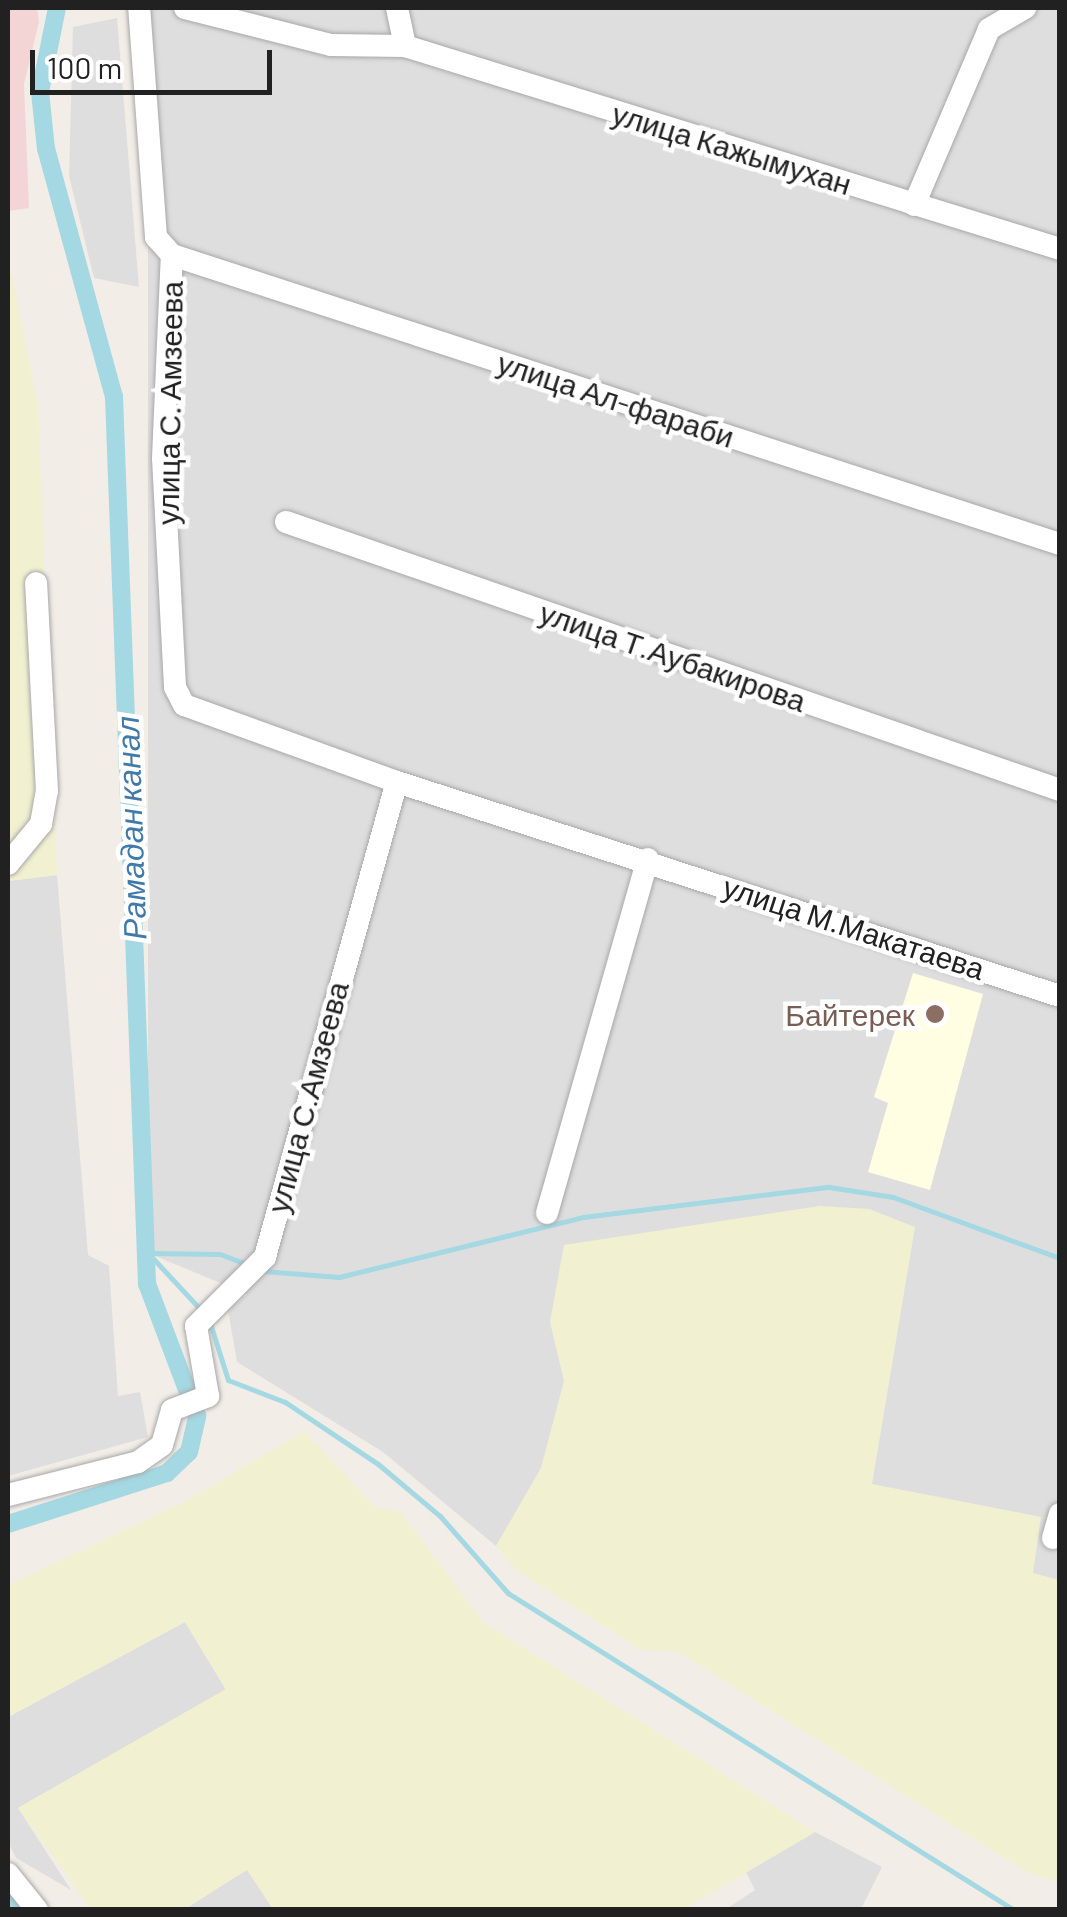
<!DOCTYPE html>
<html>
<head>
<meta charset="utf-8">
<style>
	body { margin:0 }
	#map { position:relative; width:1067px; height:1917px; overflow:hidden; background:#f2ede7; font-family:Barlow,sans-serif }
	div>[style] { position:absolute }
	.residential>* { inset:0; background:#dfdede }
	.commercial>* { inset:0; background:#f3d5d6 }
	.education>* { inset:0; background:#fffde2 }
	.farmland>* { inset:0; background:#f1f1d1 }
	.stream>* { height:5px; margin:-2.5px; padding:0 2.5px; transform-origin:2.5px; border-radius:2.5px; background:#a4d8e2 }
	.canal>* { height:18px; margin:-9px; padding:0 9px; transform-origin:9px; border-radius:9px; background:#a4d8e2 }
	.roads { filter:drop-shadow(0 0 2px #a8a8a8) drop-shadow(0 0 2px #a8a8a8) }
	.minor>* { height:22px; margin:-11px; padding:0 11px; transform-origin:11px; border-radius:11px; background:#fff }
	.dots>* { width:28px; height:28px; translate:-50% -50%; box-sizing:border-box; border:5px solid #fff; border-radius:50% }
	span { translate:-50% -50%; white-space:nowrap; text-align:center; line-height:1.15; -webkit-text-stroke:9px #fff; paint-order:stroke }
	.street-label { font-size:30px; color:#212121 }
	.education-label { font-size:30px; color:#785e54 }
	.right { translate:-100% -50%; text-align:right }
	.water-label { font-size:32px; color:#407aa8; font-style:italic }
	.frame { position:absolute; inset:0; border:10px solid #212121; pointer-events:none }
	.scale { position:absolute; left:30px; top:50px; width:242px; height:45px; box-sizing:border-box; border:5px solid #212121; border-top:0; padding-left:12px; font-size:30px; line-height:35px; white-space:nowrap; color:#212121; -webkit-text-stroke:8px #fff; paint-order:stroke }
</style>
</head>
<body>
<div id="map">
	<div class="residential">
		<i style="clip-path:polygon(148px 8px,1059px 8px,1059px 1628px,554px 1420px,542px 1468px,496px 1546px,383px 1452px,237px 1362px,228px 1310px,247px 1294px,148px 1253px)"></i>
		<i style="clip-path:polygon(117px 18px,139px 287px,94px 278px,69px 176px,73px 27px)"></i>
		<i style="clip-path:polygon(57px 875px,88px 1255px,109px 1266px,118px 1396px,140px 1392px,148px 1437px,8px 1476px,8px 881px)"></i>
		<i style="clip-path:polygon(185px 1622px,226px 1690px,18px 1808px,71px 1890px,16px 1858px,8px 1842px,8px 1717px)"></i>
		<i style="clip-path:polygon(815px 1832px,882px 1867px,861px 1909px,726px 1909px,755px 1890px,746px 1872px)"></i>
		<i style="clip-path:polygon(247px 1869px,273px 1909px,184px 1910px)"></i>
	</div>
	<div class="commercial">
		<i style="clip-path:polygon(8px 8px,37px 8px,39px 22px,24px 84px,29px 208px,8px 211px)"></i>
	</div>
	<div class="education">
		<i style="clip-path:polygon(913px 973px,983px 994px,930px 1190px,868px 1172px,888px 1103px,874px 1097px)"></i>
	</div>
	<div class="farmland">
		<i style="clip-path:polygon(8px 257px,38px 406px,57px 875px,8px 881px)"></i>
		<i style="clip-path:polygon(820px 1206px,869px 1209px,915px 1227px,872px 1484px,1041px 1517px,1033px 1573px,1059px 1580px,1059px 1883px,1023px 1870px,677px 1651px,642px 1650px,517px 1571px,496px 1546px,541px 1468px,564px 1381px,550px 1322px,564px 1245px)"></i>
		<i style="clip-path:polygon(304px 1431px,376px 1508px,401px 1512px,483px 1622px,815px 1832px,684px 1909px,273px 1909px,247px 1870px,184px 1909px,91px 1909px,18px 1808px,226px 1689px,185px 1622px,8px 1717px,8px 1585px,188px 1500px)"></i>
	</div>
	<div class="stream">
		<i style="left:148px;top:1253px;width:78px;rotate:47.1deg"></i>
		<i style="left:148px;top:1253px;width:72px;rotate:0.8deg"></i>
		<i style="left:220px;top:1254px;width:30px;rotate:21deg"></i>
		<i style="left:263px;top:1271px;width:76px;rotate:4.5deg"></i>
		<i style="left:339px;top:1277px;width:251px;rotate:-13.8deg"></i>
		<i style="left:583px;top:1217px;width:248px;rotate:-7deg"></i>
		<i style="left:829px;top:1187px;width:65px;rotate:8.9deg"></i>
		<i style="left:893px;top:1197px;width:178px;rotate:20.1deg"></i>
		<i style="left:210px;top:1323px;width:60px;rotate:72.5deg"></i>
		<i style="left:228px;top:1380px;width:61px;rotate:21.1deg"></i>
		<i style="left:285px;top:1402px;width:112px;rotate:33.7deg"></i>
		<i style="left:378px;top:1464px;width:81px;rotate:40deg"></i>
		<i style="left:440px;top:1516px;width:103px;rotate:48.6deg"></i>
		<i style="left:508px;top:1593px;width:597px;rotate:32.07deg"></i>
	</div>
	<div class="canal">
		<i style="left:8px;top:1524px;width:167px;rotate:-17.8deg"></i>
		<i style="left:167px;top:1473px;width:30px;rotate:-44deg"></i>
		<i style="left:189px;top:1452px;width:37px;rotate:-77deg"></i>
		<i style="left:197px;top:1416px;width:141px;rotate:-110.7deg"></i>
		<i style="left:147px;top:1284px;width:888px;rotate:-92.13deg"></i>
		<i style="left:114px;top:397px;width:257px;rotate:-105.3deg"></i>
		<i style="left:46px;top:149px;width:57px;rotate:-96deg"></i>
		<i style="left:40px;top:92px;width:86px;rotate:-78.6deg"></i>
		<i style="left:8px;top:1900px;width:11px;rotate:63deg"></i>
	</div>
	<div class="roads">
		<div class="minor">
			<i style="left:185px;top:8px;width:151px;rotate:14.2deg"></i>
			<i style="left:331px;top:45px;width:74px;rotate:0.8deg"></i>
			<i style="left:405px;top:46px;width:686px;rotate:17.22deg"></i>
			<i style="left:397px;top:8px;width:39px;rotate:78deg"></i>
			<i style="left:914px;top:205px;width:191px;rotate:-66.9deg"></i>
			<i style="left:989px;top:29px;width:42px;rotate:-30.3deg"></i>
			<i style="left:172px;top:255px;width:934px;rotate:18.03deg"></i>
			<i style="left:286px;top:522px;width:819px;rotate:19.1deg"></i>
			<i style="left:397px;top:782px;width:697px;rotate:17.89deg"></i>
			<i style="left:8px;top:864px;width:52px;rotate:-50.5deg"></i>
			<i style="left:41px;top:824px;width:34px;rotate:-80deg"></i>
			<i style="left:47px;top:791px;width:208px;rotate:-93deg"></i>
			<i style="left:547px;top:1213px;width:368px;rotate:-74.1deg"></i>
			<i style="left:8px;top:1495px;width:134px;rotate:-14.2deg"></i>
			<i style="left:138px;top:1462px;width:29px;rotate:-35deg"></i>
			<i style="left:162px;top:1445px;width:36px;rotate:-74deg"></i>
			<i style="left:172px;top:1410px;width:39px;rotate:-21deg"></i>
			<i style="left:208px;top:1396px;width:71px;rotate:-99.7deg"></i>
			<i style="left:196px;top:1326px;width:98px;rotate:-45deg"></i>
			<i style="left:265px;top:1257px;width:493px;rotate:-74.5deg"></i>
			<i style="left:397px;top:782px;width:226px;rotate:-160.1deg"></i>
			<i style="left:184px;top:705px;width:20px;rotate:-117deg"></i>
			<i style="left:175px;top:687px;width:229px;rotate:-93deg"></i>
			<i style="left:163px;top:458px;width:203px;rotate:-87.5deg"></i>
			<i style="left:172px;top:255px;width:24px;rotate:-132deg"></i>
			<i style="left:156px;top:237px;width:230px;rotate:-94.2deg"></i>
			<i style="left:1053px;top:1538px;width:25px;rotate:-74deg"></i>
			<i style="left:8px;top:1874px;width:46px;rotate:51.1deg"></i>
		</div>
	</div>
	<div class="dots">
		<i style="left:935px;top:1014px;background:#8d6e63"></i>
	</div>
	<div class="street-label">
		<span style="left:732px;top:148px;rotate:17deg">улица Кажымухан</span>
		<span style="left:616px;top:399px;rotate:18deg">улица Ал-фараби</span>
		<span style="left:169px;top:403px;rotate:-89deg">улица С. Амзеева</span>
		<span style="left:673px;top:656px;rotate:19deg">улица Т.Аубакирова</span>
		<span style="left:854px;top:927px;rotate:18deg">улица М.Макатаева</span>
		<span style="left:307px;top:1097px;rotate:-75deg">улица С.Амзеева</span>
	</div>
	<div class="education-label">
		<span class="right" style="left:915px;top:1014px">Байтерек</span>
	</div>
	<div class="water-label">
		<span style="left:130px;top:828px;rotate:-92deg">Рамадан канал</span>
	</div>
	<div class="frame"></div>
	<div class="scale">100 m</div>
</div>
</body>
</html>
